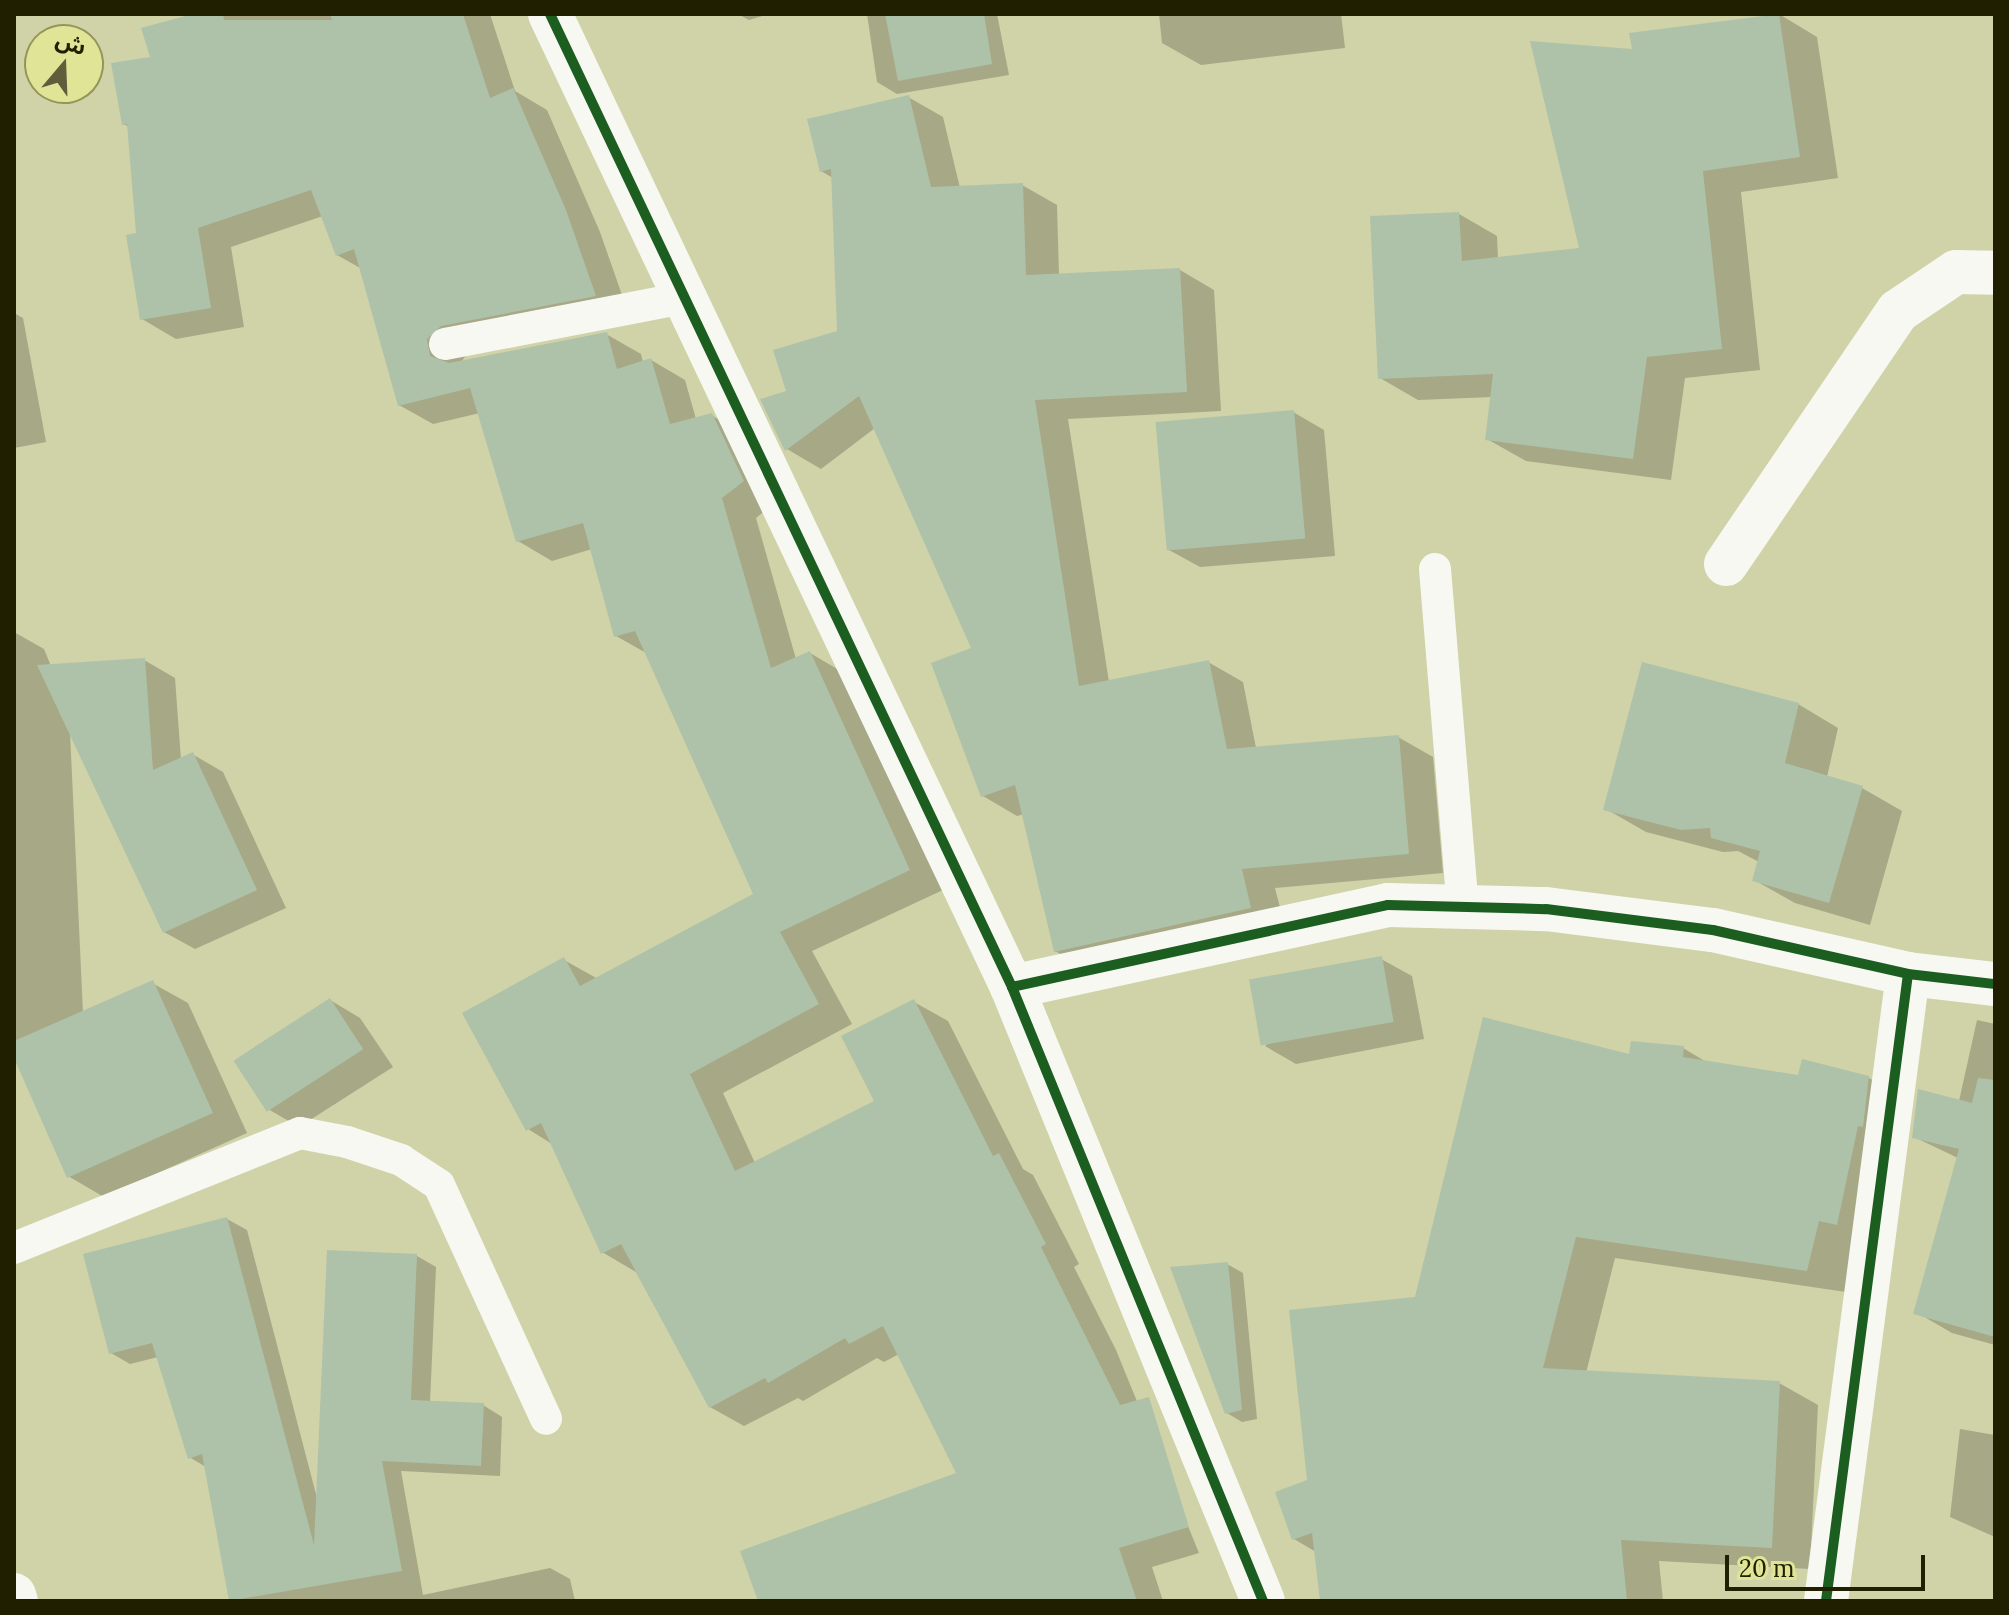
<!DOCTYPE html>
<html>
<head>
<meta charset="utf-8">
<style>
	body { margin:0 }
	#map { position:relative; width:2009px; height:1615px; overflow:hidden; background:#d0d2a8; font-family:Lora,"Noto Sans Arabic",serif }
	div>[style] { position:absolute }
	.shadow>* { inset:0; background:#0003 }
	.building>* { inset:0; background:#aec2a9; transform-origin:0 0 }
	.lane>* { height:32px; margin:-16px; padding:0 16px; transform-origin:16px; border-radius:16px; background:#f8f8f2 }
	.street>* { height:44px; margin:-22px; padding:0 22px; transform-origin:22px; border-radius:22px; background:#f8f8f2 }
	.primary>* { height:44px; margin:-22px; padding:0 22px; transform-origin:22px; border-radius:22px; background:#f8f8f2 }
	.cycleway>* { height:10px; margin:-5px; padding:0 5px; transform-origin:5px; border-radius:5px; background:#1b5e20 }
	span { translate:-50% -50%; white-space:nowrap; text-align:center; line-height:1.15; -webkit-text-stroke:6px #e0e496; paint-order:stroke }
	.frame { position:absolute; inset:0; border:16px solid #202001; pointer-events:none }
	.north { position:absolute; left:24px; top:24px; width:80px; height:80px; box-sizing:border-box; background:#e0e496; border:2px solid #93965a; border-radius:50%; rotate:19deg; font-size:22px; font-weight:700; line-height:32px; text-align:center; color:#202001 }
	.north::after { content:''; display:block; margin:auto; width:28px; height:36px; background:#5e5e3b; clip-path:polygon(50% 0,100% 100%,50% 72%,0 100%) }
	.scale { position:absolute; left:1725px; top:1555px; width:200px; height:36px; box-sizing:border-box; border:4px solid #202001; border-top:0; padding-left:10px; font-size:24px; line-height:28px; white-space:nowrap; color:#202001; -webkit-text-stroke:6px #e0e496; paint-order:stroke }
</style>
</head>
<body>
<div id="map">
	<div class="shadow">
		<i style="clip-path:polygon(189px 14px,490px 14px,515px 91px,547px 110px,600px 232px,629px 315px,475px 344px,461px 362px,606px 334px,641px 354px,643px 362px,651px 360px,685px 380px,696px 419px,711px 415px,746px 435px,777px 501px,756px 518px,796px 659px,810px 653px,844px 673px,943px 890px,812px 951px,852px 1024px,723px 1093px,755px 1163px,877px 1101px,914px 1002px,948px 1021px,1023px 1169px,1033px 1175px,1079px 1264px,1074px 1267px,1116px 1350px,1199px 1553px,1152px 1567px,1163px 1601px,760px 1601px,959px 1474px,899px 1354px,884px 1362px,877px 1358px,803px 1401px,798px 1398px,744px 1426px,710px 1407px,636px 1272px,602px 1252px,552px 1144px,528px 1129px,564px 960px,598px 979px,756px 895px,648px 654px,616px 636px,592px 549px,552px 561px,518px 541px,480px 413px,433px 424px,399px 405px,362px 269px,337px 255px,323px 216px,231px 247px,244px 327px,176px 339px,142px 319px,130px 127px,123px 124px,152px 58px)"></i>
		<i style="clip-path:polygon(738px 14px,769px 14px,749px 20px)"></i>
		<i style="clip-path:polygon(867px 14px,997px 14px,1009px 75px,897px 94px,877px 82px)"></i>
		<i style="clip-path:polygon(1159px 14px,1341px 14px,1345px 48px,1201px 65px,1162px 43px)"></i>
		<i style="clip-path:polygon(1779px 14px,1817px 37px,1838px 178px,1741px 192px,1760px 370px,1685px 378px,1671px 480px,1526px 461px,1487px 439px,1492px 397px,1418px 400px,1380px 378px,1459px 214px,1497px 236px,1498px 259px,1581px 250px,1634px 51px)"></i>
		<i style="clip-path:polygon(908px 97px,943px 117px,960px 188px,1022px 185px,1057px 205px,1059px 275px,1180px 270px,1214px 290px,1221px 411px,1068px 419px,1109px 682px,1208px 662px,1243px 682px,1256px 748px,1398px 737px,1433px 757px,1443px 873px,1275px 888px,1285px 927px,1090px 971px,1055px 951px,1024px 814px,1017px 816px,983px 796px,974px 649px,875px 428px,821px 469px,787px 449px,789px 393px,839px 332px,833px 178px,821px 171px)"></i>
		<i style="clip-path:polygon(14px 313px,23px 318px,46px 442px,14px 448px)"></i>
		<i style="clip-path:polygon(1293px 412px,1324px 430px,1335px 556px,1200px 567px,1169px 550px)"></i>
		<i style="clip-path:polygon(14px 632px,44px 649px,51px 666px,144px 660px,175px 678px,181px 760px,192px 754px,223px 772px,286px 908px,195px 949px,164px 932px,70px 732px,83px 1013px,152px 983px,188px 1003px,247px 1133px,104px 1197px,68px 1176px,14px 1053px)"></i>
		<i style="clip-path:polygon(1798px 704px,1838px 728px,1827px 777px,1862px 788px,1902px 811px,1870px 925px,1795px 903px,1754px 880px,1759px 862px,1738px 851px,1723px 852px,1646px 832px,1606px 809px)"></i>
		<i style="clip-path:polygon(1381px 959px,1412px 976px,1424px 1039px,1296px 1064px,1265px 1046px)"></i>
		<i style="clip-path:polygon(330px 1000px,360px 1018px,393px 1067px,299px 1127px,268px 1109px)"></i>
		<i style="clip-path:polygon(1977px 1020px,1995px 1024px,1995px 1345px,1952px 1333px,1921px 1315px,1958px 1158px,1914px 1137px,1959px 1101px)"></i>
		<i style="clip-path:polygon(1683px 1048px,1708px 1063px,1800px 1078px,1869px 1078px,1907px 1101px,1846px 1292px,1615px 1258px,1586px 1373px,1779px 1383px,1818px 1405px,1810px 1569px,1659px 1561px,1663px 1601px,1322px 1601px,1316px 1552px,1294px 1539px,1309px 1481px,1417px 1299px,1630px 1057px)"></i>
		<i style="clip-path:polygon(227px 1219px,247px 1230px,317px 1498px,417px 1256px,436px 1267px,430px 1403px,483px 1405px,502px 1417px,500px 1476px,401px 1471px,423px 1595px,550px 1568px,570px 1579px,575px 1601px,231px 1601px,206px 1467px,189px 1457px,158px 1357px,130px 1364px,111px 1353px)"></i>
		<i style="clip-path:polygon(1227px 1264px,1243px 1273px,1257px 1419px,1242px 1422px,1227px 1413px)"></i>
		<i style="clip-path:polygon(1960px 1429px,1995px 1435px,1995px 1537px,1950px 1517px)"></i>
	</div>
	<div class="building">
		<i style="clip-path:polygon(193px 14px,223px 14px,224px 20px,332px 20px,330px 14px,463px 14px,490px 98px,513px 88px,566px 210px,596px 296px,441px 326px,427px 339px,430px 356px,449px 363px,607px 332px,617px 369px,651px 358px,670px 424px,712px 413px,744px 481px,722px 498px,771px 668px,810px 651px,910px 870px,780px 932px,819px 1004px,690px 1074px,735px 1171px,874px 1101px,841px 1036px,914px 999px,993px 1156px,999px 1153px,1046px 1244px,1041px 1247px,1120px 1405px,1149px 1397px,1189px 1527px,1119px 1548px,1137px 1601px,758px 1601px,740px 1551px,956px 1473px,883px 1326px,849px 1344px,845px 1338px,768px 1383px,765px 1378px,709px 1408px,621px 1244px,601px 1254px,541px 1123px,526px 1131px,462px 1013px,564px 957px,580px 986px,753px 894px,635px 631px,614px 637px,583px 523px,516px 542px,470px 388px,398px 406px,354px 249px,336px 256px,311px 190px,198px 228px,211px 308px,140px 320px,126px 235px,136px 233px,127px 124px,122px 125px,111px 63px,150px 57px,141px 28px)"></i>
		<i style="clip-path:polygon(885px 14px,984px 14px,992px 64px,898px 81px)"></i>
		<i style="clip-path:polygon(1779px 14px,1800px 157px,1703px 171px,1722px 349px,1647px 357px,1633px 459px,1485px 440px,1493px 374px,1378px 379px,1370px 216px,1459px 212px,1462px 261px,1579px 248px,1530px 41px,1632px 49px,1629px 33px)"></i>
		<i style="clip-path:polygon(909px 95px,931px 187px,1023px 183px,1026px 275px,1180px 268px,1187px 392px,1035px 400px,1079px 686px,1209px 660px,1227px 749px,1399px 735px,1409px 854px,1242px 869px,1251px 908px,1054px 952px,1015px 785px,981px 797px,931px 663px,971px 648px,859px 396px,785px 451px,760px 399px,786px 391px,773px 350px,837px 331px,831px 169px,820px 172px,807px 119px)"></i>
		<i style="left:1294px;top:410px;width:129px;height:139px;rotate:85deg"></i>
		<i style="clip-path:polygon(145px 658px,153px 770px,193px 752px,257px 890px,163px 933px,37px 665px)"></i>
		<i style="clip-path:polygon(1642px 662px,1799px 703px,1785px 763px,1863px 786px,1829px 903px,1752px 881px,1760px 851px,1711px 838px,1710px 828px,1681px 830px,1603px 810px)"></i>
		<i style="left:1382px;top:956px;width:67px;height:135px;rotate:80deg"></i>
		<i style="clip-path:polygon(153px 980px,213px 1113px,67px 1178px,14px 1058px,14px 1041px)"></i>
		<i style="left:330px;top:998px;width:61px;height:115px;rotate:57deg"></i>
		<i style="clip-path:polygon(1483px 1017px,1629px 1054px,1631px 1041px,1684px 1046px,1683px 1057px,1798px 1075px,1802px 1059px,1869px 1076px,1863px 1127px,1858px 1126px,1837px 1225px,1819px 1221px,1807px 1271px,1576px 1237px,1543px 1368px,1780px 1381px,1772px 1548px,1621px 1540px,1627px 1601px,1320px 1601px,1312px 1533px,1292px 1540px,1275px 1492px,1307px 1480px,1289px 1310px,1415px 1297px)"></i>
		<i style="clip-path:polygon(1978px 1078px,1995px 1080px,1995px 1337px,1913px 1314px,1959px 1149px,1912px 1138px,1918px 1089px,1972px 1103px)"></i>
		<i style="clip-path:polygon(227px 1217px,314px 1545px,327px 1250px,417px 1254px,411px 1400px,484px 1403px,481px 1466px,382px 1461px,402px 1571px,229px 1601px,202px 1454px,188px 1459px,152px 1343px,109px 1354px,83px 1254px)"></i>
		<i style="clip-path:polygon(1228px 1262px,1242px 1410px,1225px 1414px,1170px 1267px)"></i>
	</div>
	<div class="lane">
		<i style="left:445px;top:344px;width:243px;rotate:-10.9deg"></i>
		<i style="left:1435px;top:569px;width:338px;rotate:85.3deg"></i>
		<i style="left:14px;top:1248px;width:308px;rotate:-21.9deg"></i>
		<i style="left:300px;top:1133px;width:48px;rotate:10.8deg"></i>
		<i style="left:347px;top:1142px;width:57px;rotate:18.4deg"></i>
		<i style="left:401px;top:1160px;width:45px;rotate:33.3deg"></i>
		<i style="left:439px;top:1185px;width:257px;rotate:65.4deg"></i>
	</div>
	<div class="street">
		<i style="left:550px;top:14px;width:1077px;rotate:64.6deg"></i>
		<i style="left:1012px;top:987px;width:663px;rotate:67.77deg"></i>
		<i style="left:1726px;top:564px;width:306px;rotate:-55.8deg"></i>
		<i style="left:1898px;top:311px;width:70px;rotate:-33.9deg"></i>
		<i style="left:1956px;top:272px;width:39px;rotate:1deg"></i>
		<i style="left:1012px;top:987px;width:385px;rotate:-12.3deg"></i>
		<i style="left:1388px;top:905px;width:158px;rotate:1.5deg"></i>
		<i style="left:1546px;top:909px;width:168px;rotate:7.2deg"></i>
		<i style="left:1713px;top:930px;width:200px;rotate:12.7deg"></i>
		<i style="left:1908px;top:974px;width:88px;rotate:6.6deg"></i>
		<i style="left:1826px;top:1601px;width:632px;rotate:-82.55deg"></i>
	</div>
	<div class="primary">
		<i style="left:14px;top:1595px;width:6px;rotate:72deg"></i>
	</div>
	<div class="cycleway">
		<i style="left:550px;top:14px;width:1077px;rotate:64.6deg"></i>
		<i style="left:1012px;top:987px;width:663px;rotate:67.77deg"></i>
		<i style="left:1012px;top:987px;width:385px;rotate:-12.3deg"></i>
		<i style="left:1388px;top:905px;width:158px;rotate:1.5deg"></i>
		<i style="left:1546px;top:909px;width:168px;rotate:7.2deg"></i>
		<i style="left:1713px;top:930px;width:200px;rotate:12.7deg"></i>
		<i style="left:1908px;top:974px;width:88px;rotate:6.6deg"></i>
		<i style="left:1826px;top:1601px;width:632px;rotate:-82.55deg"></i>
	</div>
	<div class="frame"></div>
	<div class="north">ش</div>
	<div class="scale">20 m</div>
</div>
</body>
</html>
